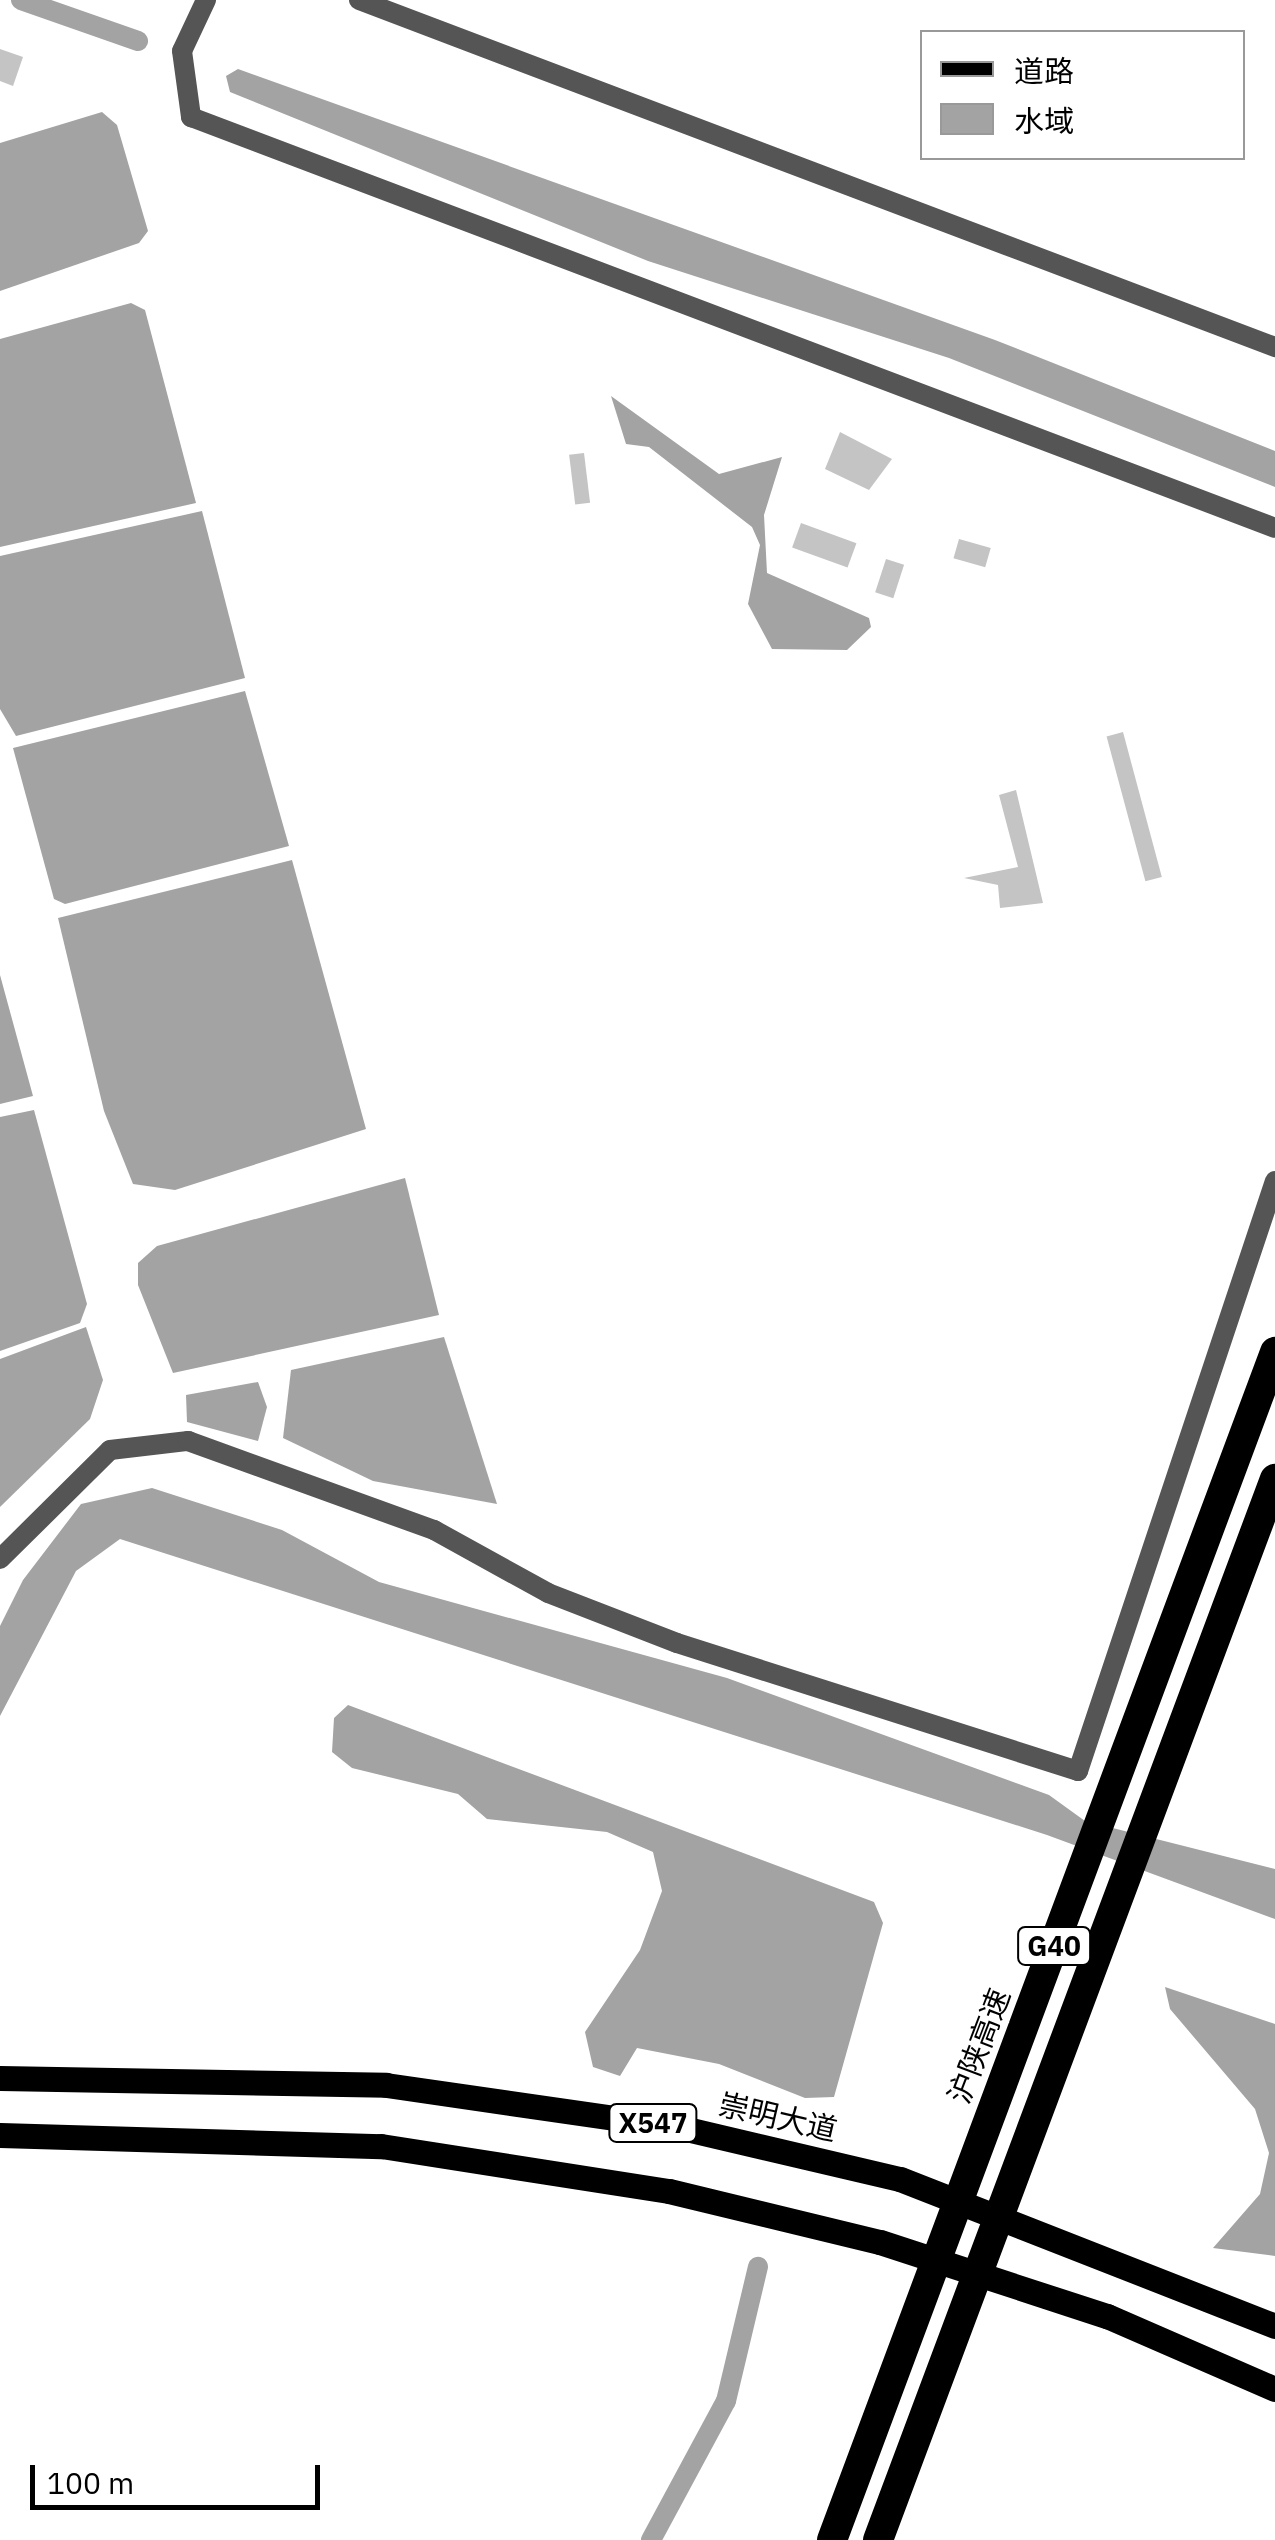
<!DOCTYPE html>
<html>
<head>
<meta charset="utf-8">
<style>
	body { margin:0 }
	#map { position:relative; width:1275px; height:2540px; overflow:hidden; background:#fff; font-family:"IBM Plex Sans","Noto Sans SC",sans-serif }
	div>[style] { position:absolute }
	.water>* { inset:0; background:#a3a3a3 }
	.canal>* { height:20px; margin:-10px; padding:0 10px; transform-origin:10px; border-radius:10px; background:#a3a3a3 }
	.building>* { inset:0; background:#c4c4c4; transform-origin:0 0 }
	.street>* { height:20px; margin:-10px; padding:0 10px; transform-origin:10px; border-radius:10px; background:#555 }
	.primary>* { height:25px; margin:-12.5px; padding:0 12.5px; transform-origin:12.5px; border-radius:12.5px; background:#000 }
	.highway>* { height:30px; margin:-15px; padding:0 15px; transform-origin:15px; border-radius:15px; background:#000 }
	span { translate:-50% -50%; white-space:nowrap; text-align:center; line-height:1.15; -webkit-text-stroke:9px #fff; paint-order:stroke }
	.shield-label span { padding:2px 8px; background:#fff; border:2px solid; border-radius:8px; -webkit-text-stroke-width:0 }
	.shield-label { font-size:28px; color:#000; font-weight:700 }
	.street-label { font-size:30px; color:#000 }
	.legend { position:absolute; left:920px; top:30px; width:325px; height:130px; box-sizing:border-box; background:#fff; border:2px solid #999; margin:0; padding:12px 18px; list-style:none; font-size:30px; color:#000 }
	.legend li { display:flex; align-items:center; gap:20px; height:50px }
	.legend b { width:50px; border:2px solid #999 }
	.scale { position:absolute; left:30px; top:2465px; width:290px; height:45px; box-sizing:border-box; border:5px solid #000; border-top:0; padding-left:12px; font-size:30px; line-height:35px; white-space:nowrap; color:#000; -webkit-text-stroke:8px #fff; paint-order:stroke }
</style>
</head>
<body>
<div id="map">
	<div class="water">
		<i style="clip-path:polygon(238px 69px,995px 340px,1275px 451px,1275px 487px,949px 358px,648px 261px,230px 92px,226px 76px)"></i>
		<i style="clip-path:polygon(102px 112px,117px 125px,148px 231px,139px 243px,0 291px,0 143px)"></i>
		<i style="clip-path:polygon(131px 303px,145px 310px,196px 503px,0 547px,0 339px)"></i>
		<i style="clip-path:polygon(611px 396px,719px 474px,782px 457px,764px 515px,767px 573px,869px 618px,871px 627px,847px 650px,772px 649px,748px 604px,760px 545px,752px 527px,649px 447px,626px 444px)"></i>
		<i style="clip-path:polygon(202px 511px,245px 678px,16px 736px,0 709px,0 556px)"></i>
		<i style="clip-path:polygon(245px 691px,289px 846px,65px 904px,54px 899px,13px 748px)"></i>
		<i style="clip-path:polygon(292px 860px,366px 1129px,175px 1190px,133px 1184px,104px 1111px,58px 918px)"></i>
		<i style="clip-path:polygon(0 975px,33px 1096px,0 1104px)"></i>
		<i style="clip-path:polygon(34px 1110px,87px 1304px,80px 1323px,0 1351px,0 1117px)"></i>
		<i style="clip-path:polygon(405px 1178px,439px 1315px,173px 1373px,138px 1285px,138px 1263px,157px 1246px)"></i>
		<i style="clip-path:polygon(86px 1327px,103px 1380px,90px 1419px,0 1507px,0 1359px)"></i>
		<i style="clip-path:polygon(444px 1337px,497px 1504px,373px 1481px,283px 1438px,291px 1370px)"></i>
		<i style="clip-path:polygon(258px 1382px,267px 1407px,258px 1441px,187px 1422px,186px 1395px)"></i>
		<i style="clip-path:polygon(152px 1488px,282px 1530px,379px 1582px,727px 1678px,1049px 1795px,1085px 1821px,1275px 1869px,1275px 1919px,1047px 1835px,120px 1539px,76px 1571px,0 1716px,0 1626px,23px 1580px,81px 1504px)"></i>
		<i style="clip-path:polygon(348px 1705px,874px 1902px,883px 1923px,834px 2097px,805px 2098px,719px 2064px,637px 2048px,620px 2076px,593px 2067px,585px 2032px,640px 1950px,662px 1891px,653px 1852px,607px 1832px,487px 1819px,458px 1794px,352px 1768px,332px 1752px,334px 1718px)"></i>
		<i style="clip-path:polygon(1165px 1987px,1275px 2024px,1275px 2256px,1213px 2248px,1260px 2194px,1269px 2153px,1255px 2109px,1170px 2009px)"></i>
	</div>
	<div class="canal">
		<i style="left:21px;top:0;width:124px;rotate:19.3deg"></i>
		<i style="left:651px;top:2540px;width:158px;rotate:-61.7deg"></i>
		<i style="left:726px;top:2401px;width:138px;rotate:-76.6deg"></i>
	</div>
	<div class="building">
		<i style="clip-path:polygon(0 49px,23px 57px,13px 86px,0 81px)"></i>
		<i style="clip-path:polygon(840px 432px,892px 459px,869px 490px,825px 469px)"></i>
		<i style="left:584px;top:453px;width:50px;height:15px;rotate:83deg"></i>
		<i style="left:801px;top:523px;width:59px;height:26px;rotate:20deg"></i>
		<i style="left:959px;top:539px;width:33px;height:20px;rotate:16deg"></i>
		<i style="left:886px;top:559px;width:19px;height:35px;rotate:18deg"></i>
		<i style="left:1123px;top:732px;width:150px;height:17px;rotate:75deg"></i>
		<i style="clip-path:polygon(1016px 790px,1043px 903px,1000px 908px,998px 885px,964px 878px,1018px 867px,999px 795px)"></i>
	</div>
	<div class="street">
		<i style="left:206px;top:0;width:56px;rotate:115.2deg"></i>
		<i style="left:182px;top:51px;width:67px;rotate:82.2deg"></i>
		<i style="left:191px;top:117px;width:1159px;rotate:20.76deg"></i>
		<i style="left:359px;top:0;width:980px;rotate:20.75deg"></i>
		<i style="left:0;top:1559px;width:155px;rotate:-44.7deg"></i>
		<i style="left:110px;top:1450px;width:79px;rotate:-6.6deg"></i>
		<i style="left:188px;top:1441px;width:262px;rotate:19.9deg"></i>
		<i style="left:434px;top:1530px;width:130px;rotate:28.9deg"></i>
		<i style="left:548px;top:1593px;width:138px;rotate:21.2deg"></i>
		<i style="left:677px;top:1643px;width:421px;rotate:17.7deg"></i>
		<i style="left:1078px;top:1771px;width:622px;rotate:-71.54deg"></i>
	</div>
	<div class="primary">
		<i style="left:0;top:2078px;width:386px;rotate:1deg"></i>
		<i style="left:386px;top:2085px;width:295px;rotate:8.2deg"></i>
		<i style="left:678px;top:2127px;width:228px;rotate:13.2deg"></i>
		<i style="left:900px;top:2179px;width:403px;rotate:21.4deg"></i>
		<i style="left:0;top:2135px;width:381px;rotate:1.7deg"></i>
		<i style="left:381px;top:2146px;width:291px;rotate:8.9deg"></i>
		<i style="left:669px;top:2191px;width:217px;rotate:13.6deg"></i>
		<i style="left:880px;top:2242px;width:239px;rotate:18.1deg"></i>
		<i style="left:1107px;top:2316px;width:183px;rotate:23.5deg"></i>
	</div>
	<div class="highway">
		<i style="left:832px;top:2540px;width:1268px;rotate:-69.55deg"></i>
		<i style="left:878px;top:2540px;width:1133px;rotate:-69.49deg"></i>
	</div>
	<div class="shield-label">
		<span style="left:1054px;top:1946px">G40</span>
		<span style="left:653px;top:2123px">X547</span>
	</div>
	<div class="street-label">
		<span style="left:979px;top:2046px;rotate:-69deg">沪陕高速</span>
		<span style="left:778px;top:2117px;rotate:13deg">崇明大道</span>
	</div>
	<ul class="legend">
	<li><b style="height:12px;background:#000"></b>道路</li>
	<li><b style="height:28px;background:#a3a3a3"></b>水域</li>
	</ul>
	<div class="scale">100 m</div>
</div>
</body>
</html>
